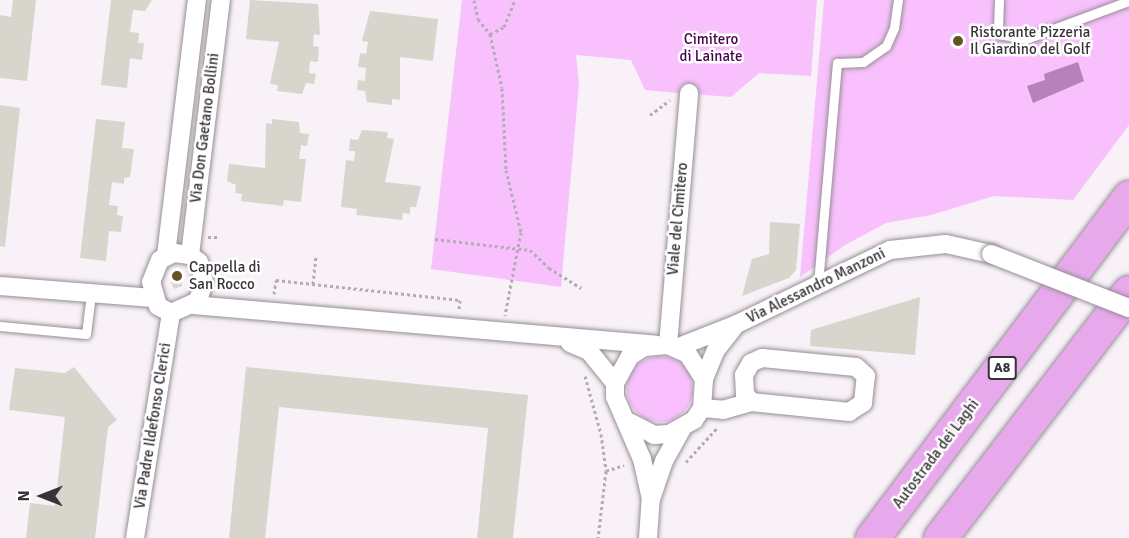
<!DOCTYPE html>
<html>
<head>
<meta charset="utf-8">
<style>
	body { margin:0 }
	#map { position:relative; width:1129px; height:538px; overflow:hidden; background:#f8f1f8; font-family:Signika,sans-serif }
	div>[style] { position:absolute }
	.green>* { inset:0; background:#f8c0fc }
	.round { border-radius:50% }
	.water>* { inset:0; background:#b781bb }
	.building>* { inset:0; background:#d8d5cd }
	.path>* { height:3px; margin-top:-1.5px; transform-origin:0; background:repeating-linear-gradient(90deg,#b3adb3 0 3px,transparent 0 6px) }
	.roads { filter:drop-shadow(0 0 2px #958f95) drop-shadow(0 0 2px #958f95) }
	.service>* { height:9px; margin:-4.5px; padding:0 4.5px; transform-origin:4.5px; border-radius:4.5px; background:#fff }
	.minor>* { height:18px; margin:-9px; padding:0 9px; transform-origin:9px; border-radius:9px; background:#fff }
	.motorway>* { height:33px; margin:-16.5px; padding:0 16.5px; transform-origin:16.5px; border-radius:16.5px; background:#e7a9ec }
	.bridges { filter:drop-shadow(0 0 2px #958f95) drop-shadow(0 0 2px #958f95) }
	.minor-bridge>* { height:18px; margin:-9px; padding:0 9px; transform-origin:9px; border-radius:9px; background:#fff }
	.dots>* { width:16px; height:16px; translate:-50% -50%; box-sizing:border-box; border:3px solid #fff; border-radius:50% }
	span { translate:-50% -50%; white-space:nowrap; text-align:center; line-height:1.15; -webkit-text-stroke:5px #fff; paint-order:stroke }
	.shield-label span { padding:2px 4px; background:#fff; border:2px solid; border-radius:4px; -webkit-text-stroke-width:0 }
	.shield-label { font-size:14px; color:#373437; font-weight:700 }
	.poi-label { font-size:15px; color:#373437 }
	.left { translate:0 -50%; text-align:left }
	.park-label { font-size:15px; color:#48024f }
	.street-label { font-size:15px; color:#373437 }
	.north { position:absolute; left:12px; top:466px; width:60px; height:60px; -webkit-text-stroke:4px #fff; paint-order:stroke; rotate:270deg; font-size:16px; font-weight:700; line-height:24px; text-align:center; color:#373437 }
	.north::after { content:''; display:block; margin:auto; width:21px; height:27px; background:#373437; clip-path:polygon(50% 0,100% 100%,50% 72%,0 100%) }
</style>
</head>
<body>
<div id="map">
	<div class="green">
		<i style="clip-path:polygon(462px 0,817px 0,811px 76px,759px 73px,731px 97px,666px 92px,645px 90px,631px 60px,576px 55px,579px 84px,561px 287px,431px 269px)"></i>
		<i style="clip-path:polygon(824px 0,1129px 0,1129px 125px,1073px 200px,994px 196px,931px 215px,886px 223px,845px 245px,800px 277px)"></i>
		<i class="round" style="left:627px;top:356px;width:66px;height:66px"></i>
	</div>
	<div class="water">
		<i style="clip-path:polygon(1078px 62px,1084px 81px,1033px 103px,1027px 86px,1045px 80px,1044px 74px)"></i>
	</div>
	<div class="building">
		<i style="clip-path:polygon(13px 0,36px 0,27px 81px,0 78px,0 15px,11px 17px)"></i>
		<i style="clip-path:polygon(111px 0,152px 0,145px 11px,133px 10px,130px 32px,139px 33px,138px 43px,144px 43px,142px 60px,130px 58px,127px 88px,101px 85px)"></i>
		<i style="clip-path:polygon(250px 0,318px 4px,320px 35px,314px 34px,313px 46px,319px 47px,318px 62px,310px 61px,309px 73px,316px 74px,314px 84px,306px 83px,302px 94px,277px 91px,278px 85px,270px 84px,279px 42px,246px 39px)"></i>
		<i style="clip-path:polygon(370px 11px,438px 19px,433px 61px,400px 57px,400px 100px,392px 99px,392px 105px,367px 102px,365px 91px,357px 90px,358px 80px,365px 81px,366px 68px,358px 67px,360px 53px,366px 54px,368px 42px,362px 41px)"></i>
		<i style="clip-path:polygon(0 105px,20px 108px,5px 247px,0 246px)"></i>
		<i style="clip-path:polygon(96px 119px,125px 122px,122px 148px,134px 149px,130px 177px,124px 178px,124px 184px,112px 182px,109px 205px,118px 206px,117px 215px,123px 216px,121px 232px,109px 231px,106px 261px,80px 258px)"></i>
		<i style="clip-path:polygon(272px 119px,299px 122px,300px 133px,309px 134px,307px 146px,301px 145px,299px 159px,306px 159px,301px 202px,284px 200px,283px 206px,241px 201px,242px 194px,235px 193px,236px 185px,227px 181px,229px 164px,265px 168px,266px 123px,272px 124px)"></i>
		<i style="clip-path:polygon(362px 130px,388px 132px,387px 138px,394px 139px,385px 182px,421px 186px,416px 207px,410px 207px,410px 214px,403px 213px,402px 220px,356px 215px,357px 209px,341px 207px,346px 160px,354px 161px,355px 151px,349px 151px,350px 139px,358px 140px)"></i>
		<i style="clip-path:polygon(770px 222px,800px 224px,796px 270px,789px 278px,742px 296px,752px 259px,769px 254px)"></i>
		<i style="clip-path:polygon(176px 268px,181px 271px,182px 286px,174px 289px,171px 282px)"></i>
		<i style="clip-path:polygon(920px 297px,915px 355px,810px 346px,811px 330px)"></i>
		<i style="clip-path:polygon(74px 367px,117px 420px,108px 427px,95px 538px,26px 538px,30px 503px,55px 506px,65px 417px,9px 410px,15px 368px,65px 373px)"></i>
		<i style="clip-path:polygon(246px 367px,528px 395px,513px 538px,477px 538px,488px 428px,279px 407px,265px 538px,229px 538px)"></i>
	</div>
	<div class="path">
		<i style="left:474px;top:0;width:19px;rotate:78deg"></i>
		<i style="left:478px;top:19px;width:19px;rotate:51deg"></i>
		<i style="left:490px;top:34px;width:55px;rotate:77.5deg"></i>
		<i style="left:502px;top:88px;width:82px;rotate:87.2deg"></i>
		<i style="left:506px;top:170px;width:64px;rotate:76.4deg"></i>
		<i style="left:521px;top:232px;width:85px;rotate:100.9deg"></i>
		<i style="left:490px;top:34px;width:16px;rotate:-27deg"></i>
		<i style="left:504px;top:27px;width:29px;rotate:-68deg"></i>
		<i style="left:650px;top:115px;width:25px;rotate:-37deg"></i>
		<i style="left:208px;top:237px;width:9px"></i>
		<i style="left:435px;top:239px;width:96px;rotate:6.6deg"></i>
		<i style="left:530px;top:250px;width:26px;rotate:43deg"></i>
		<i style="left:549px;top:268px;width:38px;rotate:32deg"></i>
		<i style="left:313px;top:284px;width:29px;rotate:-84deg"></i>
		<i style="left:274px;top:294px;width:14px;rotate:-82deg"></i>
		<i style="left:276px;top:280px;width:185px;rotate:6.2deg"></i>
		<i style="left:460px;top:300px;width:9px;rotate:96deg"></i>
		<i style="left:585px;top:376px;width:60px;rotate:74.6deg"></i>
		<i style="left:601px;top:434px;width:37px;rotate:82deg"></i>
		<i style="left:606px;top:471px;width:67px;rotate:96.8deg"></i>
		<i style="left:686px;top:462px;width:47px;rotate:-47.6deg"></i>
		<i style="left:606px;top:471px;width:19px;rotate:-18deg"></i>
	</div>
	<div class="roads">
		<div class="service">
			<i style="left:999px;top:0;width:34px;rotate:92deg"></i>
			<i style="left:998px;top:34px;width:28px;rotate:10deg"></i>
			<i style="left:1026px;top:39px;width:110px;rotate:-20.3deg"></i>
			<i style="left:818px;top:284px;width:222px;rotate:-85.1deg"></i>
			<i style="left:837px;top:63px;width:26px;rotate:-2deg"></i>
			<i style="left:863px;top:62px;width:28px;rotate:-35deg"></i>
			<i style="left:886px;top:46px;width:20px;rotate:-66deg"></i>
			<i style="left:894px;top:28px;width:28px;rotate:-82deg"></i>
			<i style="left:0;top:326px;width:86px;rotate:5.3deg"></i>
			<i style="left:86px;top:334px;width:40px;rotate:-82.9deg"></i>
		</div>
		<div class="minor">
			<i style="left:174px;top:253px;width:16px;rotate:7deg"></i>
			<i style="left:190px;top:255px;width:11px;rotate:38deg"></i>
			<i style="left:199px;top:262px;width:21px;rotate:76deg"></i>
			<i style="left:204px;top:282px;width:20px;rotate:108deg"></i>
			<i style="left:198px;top:301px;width:30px;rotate:156deg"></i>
			<i style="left:171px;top:313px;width:15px;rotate:-152deg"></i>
			<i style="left:158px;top:306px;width:25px;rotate:-106deg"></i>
			<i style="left:151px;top:282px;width:24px;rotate:-68deg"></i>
			<i style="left:160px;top:260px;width:16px;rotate:-27deg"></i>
			<i style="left:166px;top:255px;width:257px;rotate:-83.1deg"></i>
			<i style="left:190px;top:255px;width:257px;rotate:-83.1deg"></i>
			<i style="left:0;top:286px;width:154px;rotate:4.5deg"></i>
			<i style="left:193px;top:305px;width:465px;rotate:4.9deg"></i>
			<i style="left:570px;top:343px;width:21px;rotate:23deg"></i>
			<i style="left:589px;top:351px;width:41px;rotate:50.9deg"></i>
			<i style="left:668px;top:345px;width:253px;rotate:-85.2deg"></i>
			<i style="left:676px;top:348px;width:66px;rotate:-21.5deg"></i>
			<i style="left:737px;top:324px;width:170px;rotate:-25.8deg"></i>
			<i style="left:890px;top:250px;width:56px;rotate:-6.1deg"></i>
			<i style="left:946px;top:244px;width:46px;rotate:12.5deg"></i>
			<i style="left:704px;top:379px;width:31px;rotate:-68deg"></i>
			<i style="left:716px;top:350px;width:29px;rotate:-52deg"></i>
			<i style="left:702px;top:408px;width:21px;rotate:5deg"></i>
			<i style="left:723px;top:410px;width:29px;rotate:-16deg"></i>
			<i style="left:751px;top:402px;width:99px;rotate:5.8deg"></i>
			<i style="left:849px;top:412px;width:17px;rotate:-33deg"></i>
			<i style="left:863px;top:403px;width:27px;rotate:-84deg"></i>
			<i style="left:866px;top:376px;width:13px;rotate:-138deg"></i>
			<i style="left:856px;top:367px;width:94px;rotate:-174.5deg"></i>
			<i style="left:762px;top:358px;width:12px;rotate:156deg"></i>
			<i style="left:751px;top:363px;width:14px;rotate:120deg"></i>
			<i style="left:744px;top:375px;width:19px;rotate:87deg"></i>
			<i style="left:745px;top:394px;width:10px;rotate:53deg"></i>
			<i style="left:629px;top:422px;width:28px;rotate:27deg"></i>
			<i style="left:654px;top:435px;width:15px;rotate:-4deg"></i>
			<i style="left:669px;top:434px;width:29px;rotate:-29deg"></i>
			<i style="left:694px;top:420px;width:14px;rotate:-56deg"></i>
			<i style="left:702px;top:408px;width:29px;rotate:-86deg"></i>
			<i style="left:704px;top:379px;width:30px;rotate:-123deg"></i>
			<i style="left:688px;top:354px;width:22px;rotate:-156deg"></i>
			<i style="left:668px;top:345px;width:24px;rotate:175deg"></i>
			<i style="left:644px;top:347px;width:17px;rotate:147deg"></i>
			<i style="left:630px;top:356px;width:31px;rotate:119deg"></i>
			<i style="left:615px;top:383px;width:14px;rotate:90deg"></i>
			<i style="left:615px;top:397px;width:68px;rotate:66.5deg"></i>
			<i style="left:642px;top:459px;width:41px;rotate:77.3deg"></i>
			<i style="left:135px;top:538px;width:228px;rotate:-80.9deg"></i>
			<i style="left:648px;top:538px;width:39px;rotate:-86deg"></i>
			<i style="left:651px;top:499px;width:40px;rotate:-71.1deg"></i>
			<i style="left:664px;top:461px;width:37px;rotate:-61deg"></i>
		</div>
		<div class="motorway">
			<i style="left:872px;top:538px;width:427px;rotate:-53deg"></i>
			<i style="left:940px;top:538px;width:310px;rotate:-52.5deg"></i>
		</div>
	</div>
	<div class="bridges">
		<div class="minor-bridge">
			<i style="left:991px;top:254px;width:148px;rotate:21.4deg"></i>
		</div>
	</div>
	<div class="dots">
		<i style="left:958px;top:41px;background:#665321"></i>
		<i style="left:177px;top:276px;background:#665321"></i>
	</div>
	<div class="shield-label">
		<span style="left:1002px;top:368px">A8</span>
	</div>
	<div class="poi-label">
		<span class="left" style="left:970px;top:41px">Ristorante Pizzeria<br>Il Giardino del Golf</span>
		<span class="left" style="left:189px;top:276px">Cappella di<br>San Rocco</span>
	</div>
	<div class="park-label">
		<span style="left:711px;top:48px">Cimitero<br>di Lainate</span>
	</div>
	<div class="street-label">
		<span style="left:205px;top:128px;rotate:-83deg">Via Don Gaetano Bollini</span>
		<span style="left:678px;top:219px;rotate:-85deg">Viale del Cimitero</span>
		<span style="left:816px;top:286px;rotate:-26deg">Via Alessandro Manzoni</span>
		<span style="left:153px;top:426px;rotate:-81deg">Via Padre Ildefonso Clerici</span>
		<span style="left:936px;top:454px;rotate:-53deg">Autostrada dei Laghi</span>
	</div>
	<div class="north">N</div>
</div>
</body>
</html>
